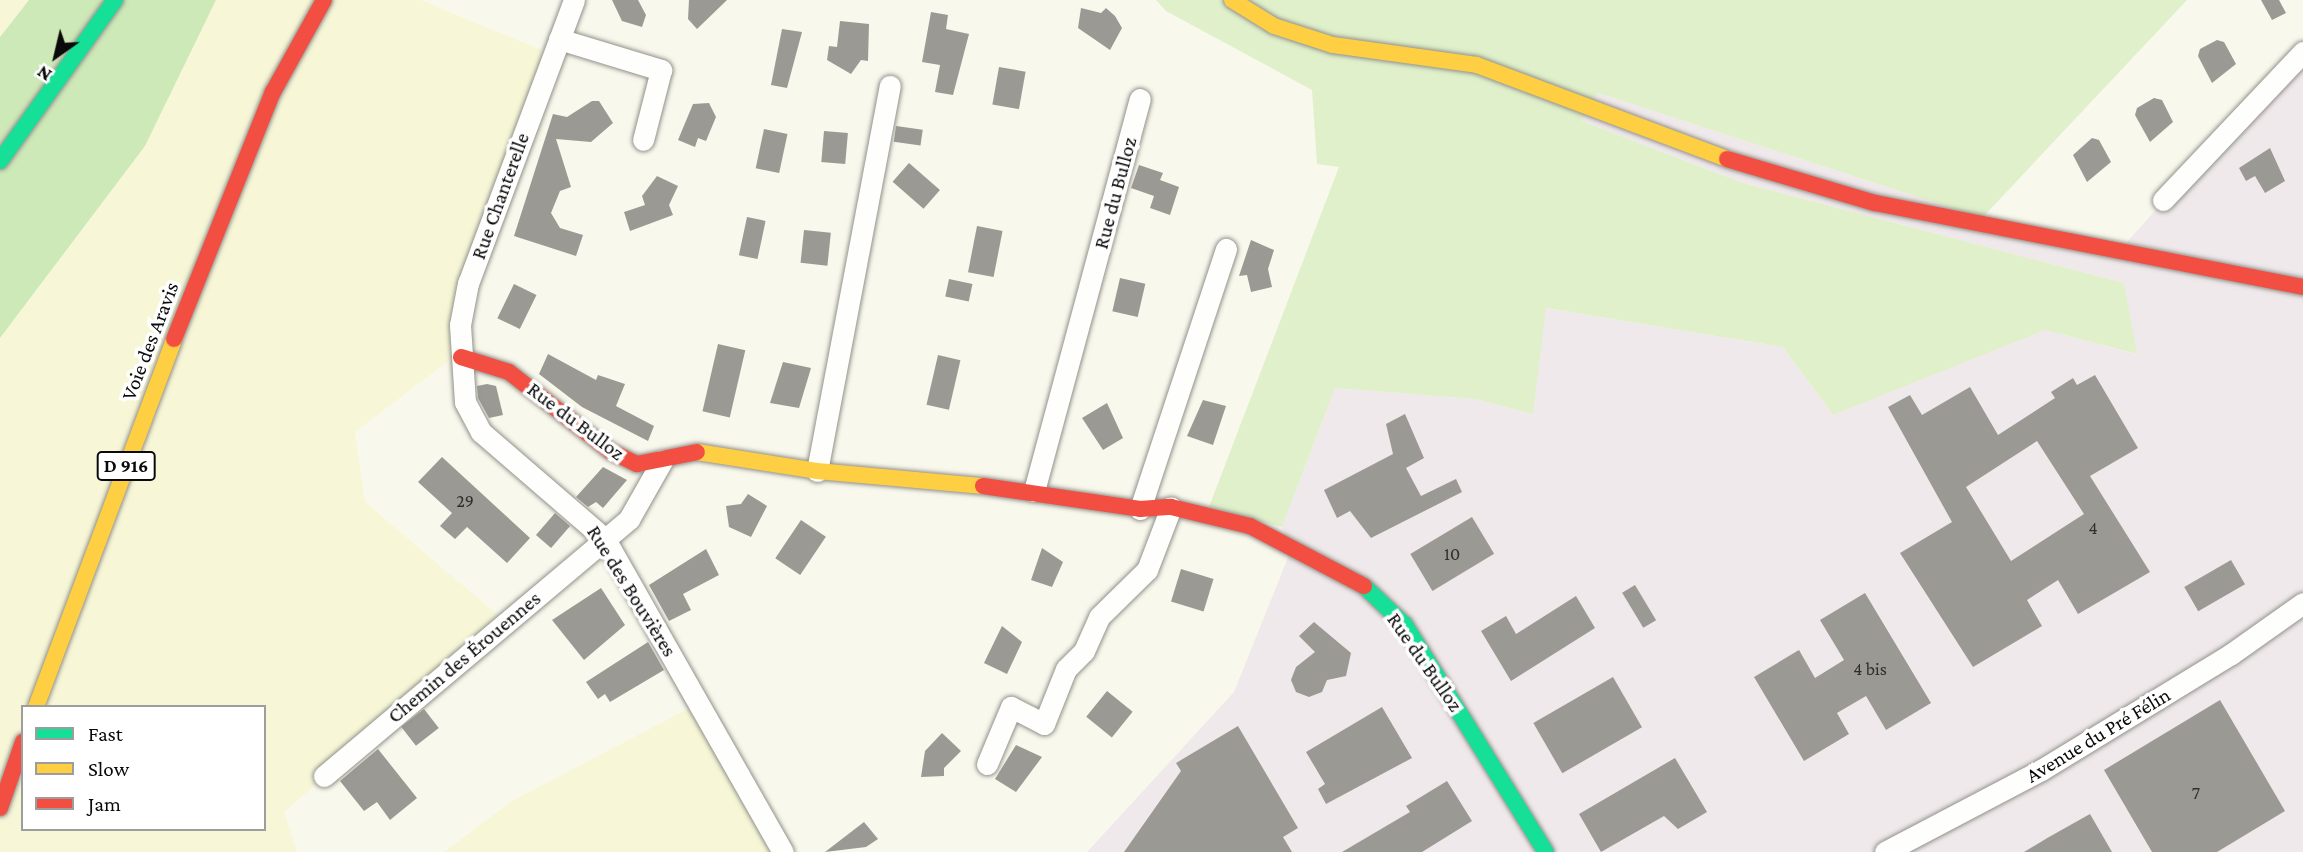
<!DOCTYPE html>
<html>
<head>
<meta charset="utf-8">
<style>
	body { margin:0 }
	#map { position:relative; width:2303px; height:852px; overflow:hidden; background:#f9f8ec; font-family:"Crimson Pro",serif }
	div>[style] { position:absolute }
	.industrial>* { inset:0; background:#f0e9eb }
	.farmland>* { inset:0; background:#f7f7d7 }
	.green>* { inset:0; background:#dff0ca }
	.forest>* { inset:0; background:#cee9b8 }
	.building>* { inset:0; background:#9b9993; transform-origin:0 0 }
	.roads { filter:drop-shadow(0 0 2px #92918c) drop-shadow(0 0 2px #92918c) }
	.street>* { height:21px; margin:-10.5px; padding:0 10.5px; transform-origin:10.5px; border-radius:10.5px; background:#fefefc }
	.fast>* { height:16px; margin:-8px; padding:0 8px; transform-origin:8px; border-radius:8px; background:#16e098 }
	.slow>* { height:16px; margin:-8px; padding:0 8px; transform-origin:8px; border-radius:8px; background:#ffcf43 }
	.jam>* { height:16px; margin:-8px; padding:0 8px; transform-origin:8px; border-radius:8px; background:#f24e42 }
	span { translate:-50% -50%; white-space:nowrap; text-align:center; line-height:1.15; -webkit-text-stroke:7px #fff; paint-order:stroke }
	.number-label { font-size:18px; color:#2e2e2c }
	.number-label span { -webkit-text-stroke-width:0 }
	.shield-label span { padding:2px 5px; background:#fff; border:2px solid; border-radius:5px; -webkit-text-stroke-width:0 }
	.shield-label { font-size:19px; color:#0a0a0a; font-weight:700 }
	.street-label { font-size:21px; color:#0a0a0a }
	.legend { position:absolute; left:21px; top:705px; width:245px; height:126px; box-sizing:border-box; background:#fff; border:2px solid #9d9d9d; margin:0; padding:9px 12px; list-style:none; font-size:21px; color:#0a0a0a }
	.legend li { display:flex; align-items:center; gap:14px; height:35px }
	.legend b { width:35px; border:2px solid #9d9d9d }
	.north { position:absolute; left:21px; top:21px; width:70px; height:70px; -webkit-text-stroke:5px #fff; paint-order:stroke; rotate:214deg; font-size:19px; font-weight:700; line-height:28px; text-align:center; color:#0a0a0a }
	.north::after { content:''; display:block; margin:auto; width:24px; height:32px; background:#0a0a0a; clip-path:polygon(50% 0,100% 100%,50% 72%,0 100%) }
</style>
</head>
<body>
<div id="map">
	<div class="industrial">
		<i style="clip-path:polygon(2303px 45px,2303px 852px,1087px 852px,1234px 692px,1291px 550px,1282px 527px,1335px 388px,1475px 399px,1533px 414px,1545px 308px,1783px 347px,1833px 415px,2045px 330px,2136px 354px,2124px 283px,1743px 183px,1582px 121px,1598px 93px,1982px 218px,2119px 251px)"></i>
	</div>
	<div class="farmland">
		<i style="clip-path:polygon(0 0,29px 0,0 37px)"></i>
		<i style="clip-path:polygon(evenodd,216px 0,421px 0,548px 53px,455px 356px,355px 432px,365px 502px,506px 622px,284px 812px,297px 852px,0 852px,0 338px,145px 146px,216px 0,23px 707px,264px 707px,264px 829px,23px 829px,23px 707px)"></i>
		<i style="clip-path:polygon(699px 703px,778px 852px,444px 852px,512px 801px)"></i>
	</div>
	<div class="green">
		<i style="clip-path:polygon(1156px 0,2187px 0,1982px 218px,1598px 93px,1582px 121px,1743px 183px,2124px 283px,2137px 354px,2045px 330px,1833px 415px,1783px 347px,1546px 308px,1533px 414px,1475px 399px,1335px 388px,1282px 527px,1209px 507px,1339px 167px,1317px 164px,1312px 90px,1166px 11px)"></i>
	</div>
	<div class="forest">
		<i style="clip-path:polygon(29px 0,216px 0,145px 146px,0 338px,0 37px)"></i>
	</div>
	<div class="building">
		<i style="clip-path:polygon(612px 0,638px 0,646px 15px,642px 27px,622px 21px)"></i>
		<i style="clip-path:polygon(689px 0,727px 0,697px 29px,688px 19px)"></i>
		<i style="clip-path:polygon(2261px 0,2279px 0,2286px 13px,2272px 20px)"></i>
		<i style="clip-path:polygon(1081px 8px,1101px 13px,1106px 8px,1115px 16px,1122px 28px,1110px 50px,1078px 28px)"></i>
		<i style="clip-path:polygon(931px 12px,948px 15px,946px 29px,969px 34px,953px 95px,935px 92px,940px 65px,922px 62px)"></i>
		<i style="clip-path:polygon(840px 21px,869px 24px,868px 61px,861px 60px,851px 74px,827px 60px,829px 46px,837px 47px)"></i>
		<i style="clip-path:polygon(782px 29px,802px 32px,787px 88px,771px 85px)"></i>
		<i style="clip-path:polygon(2217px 40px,2224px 42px,2236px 64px,2212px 83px,2198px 56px,2200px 49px)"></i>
		<i style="left:999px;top:67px;width:27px;height:38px;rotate:10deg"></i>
		<i style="clip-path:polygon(2154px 98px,2162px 100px,2173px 122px,2150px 142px,2135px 115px,2137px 108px)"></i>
		<i style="clip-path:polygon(592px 101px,599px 101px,613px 123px,591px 142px,556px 139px,571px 187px,560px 191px,551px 213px,560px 228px,583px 235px,576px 256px,514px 236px,553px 114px,567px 117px)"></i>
		<i style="clip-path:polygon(709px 103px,716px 117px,706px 141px,698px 138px,695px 147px,678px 140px,693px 104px)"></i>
		<i style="left:896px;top:126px;width:27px;height:16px;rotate:8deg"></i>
		<i style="left:764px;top:129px;width:24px;height:40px;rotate:12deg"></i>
		<i style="left:824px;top:131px;width:24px;height:31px;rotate:5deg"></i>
		<i style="clip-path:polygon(2092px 138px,2099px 140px,2111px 162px,2087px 182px,2073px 155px)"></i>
		<i style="clip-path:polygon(2270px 148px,2285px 181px,2265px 193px,2255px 176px,2246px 181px,2239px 168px)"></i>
		<i style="left:909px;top:163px;width:41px;height:25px;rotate:41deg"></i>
		<i style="clip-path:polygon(1139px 165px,1163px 173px,1160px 180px,1179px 187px,1170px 215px,1150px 208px,1154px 196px,1131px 188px)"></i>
		<i style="clip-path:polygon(657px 176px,678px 186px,669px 205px,673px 215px,630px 231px,624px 212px,645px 205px,642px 196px)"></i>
		<i style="left:747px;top:217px;width:19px;height:39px;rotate:12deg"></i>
		<i style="left:977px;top:226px;width:26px;height:47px;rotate:11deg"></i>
		<i style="left:804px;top:230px;width:27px;height:33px;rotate:6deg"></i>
		<i style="clip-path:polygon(1251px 240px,1274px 250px,1268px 269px,1272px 287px,1251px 292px,1247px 275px,1239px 276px)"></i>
		<i style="left:1120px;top:278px;width:26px;height:34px;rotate:13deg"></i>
		<i style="left:949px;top:279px;width:24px;height:18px;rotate:12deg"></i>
		<i style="left:514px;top:284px;width:25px;height:38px;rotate:26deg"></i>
		<i style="left:718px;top:344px;width:28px;height:69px;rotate:13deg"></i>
		<i style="clip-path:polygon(548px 354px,596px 380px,598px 375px,625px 384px,616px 406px,654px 426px,648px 441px,582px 407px,539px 374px)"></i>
		<i style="left:938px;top:355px;width:23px;height:51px;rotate:13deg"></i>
		<i style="clip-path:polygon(783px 362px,811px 368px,799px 408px,770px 403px)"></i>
		<i style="clip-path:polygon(evenodd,2095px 375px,2138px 448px,2090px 476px,2150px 572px,2078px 614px,2058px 580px,2027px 600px,2042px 626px,1973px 667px,1900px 553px,1952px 522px,1888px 407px,1910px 395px,1922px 415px,1970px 387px,1998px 435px,2055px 398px,2051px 392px,2073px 378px,2077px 385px,2095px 375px,2037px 441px,2084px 514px,2011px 561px,1966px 487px,2037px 441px)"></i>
		<i style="clip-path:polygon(487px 384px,496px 386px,503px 415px,489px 418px,478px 398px,477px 386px)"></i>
		<i style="clip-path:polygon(1203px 400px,1226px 406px,1213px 445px,1187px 436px)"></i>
		<i style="clip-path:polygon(1107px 403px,1123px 438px,1103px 450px,1082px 418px)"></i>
		<i style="clip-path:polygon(1405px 414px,1424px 458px,1406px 468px,1421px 496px,1456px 479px,1462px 492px,1371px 538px,1350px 511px,1337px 518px,1324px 490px,1393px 454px,1386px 424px)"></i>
		<i style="clip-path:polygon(442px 457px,530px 538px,507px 563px,467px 527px,455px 539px,440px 526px,452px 513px,418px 482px)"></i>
		<i style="clip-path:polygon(603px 467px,627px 480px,603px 508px,596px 502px,588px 507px,576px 497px)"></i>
		<i style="clip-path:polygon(748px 494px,767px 506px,751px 537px,729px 527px,726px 506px,741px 504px)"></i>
		<i style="left:555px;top:513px;width:20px;height:29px;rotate:41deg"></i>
		<i style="left:1472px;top:517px;width:43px;height:72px;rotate:59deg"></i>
		<i style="left:801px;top:520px;width:30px;height:46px;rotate:34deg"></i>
		<i style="clip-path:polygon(1042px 548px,1063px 562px,1052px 587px,1031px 580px)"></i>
		<i style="clip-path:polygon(706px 549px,719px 575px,683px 594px,691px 610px,669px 621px,649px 585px)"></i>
		<i style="left:2231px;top:560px;width:28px;height:54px;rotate:60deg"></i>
		<i style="left:1181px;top:569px;width:34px;height:34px;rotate:17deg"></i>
		<i style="left:1635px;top:585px;width:41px;height:15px;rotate:59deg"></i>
		<i style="clip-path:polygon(601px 588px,625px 625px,584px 660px,552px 620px)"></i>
		<i style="clip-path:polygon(1865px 593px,1931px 703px,1886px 730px,1866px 696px,1837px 713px,1849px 734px,1804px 761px,1754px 677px,1799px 650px,1815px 678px,1844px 660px,1820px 620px)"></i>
		<i style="clip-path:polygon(1576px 596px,1595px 628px,1511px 681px,1481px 631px,1506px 616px,1516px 634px)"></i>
		<i style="clip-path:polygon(1314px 622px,1351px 653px,1346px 676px,1327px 680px,1322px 692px,1309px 697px,1296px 692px,1291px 680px,1296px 667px,1315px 652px,1299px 636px)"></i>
		<i style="clip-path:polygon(1002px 626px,1022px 642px,1007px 674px,984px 663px)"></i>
		<i style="clip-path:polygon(648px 642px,664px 670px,610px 702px,605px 694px,598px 699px,586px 682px)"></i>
		<i style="left:1613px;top:677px;width:58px;height:92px;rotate:60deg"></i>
		<i style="left:1107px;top:691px;width:33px;height:33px;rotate:39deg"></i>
		<i style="clip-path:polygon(2220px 700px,2285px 811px,2217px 852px,2152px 852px,2104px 770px)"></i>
		<i style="clip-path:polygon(1382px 707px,1412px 758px,1326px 804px,1318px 789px,1325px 784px,1306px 752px)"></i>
		<i style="left:424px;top:709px;width:24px;height:29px;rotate:52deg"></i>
		<i style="clip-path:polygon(1238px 726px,1298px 828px,1283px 837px,1292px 852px,1124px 852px,1181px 771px,1176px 763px)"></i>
		<i style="clip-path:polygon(942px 733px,961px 751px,944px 768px,944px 776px,921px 777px,925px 751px)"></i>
		<i style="clip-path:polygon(1016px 745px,1042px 757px,1016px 792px,995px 779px)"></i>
		<i style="clip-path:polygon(378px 749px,417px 798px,390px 820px,377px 802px,364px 811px,340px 781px)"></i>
		<i style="clip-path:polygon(1675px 758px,1707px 812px,1678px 829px,1664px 816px,1601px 852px,1579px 814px)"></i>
		<i style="clip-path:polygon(1447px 781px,1472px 821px,1422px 852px,1342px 852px,1410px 812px,1406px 806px)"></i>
		<i style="clip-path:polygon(2090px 814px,2112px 852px,2024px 852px,2049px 837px)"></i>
		<i style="clip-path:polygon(864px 822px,878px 839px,866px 847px,825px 852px)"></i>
	</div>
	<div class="roads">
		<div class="street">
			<i style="left:574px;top:0;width:302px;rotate:110.5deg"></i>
			<i style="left:468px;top:283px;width:43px;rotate:100.8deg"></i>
			<i style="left:460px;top:325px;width:77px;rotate:86.3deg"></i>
			<i style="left:465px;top:402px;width:34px;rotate:62deg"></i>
			<i style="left:481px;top:432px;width:164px;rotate:40.8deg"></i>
			<i style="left:605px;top:539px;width:360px;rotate:60.4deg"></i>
			<i style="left:559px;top:39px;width:107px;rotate:16.9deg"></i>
			<i style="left:661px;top:70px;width:72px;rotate:104.4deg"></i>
			<i style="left:2163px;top:200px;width:204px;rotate:-46.6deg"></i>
			<i style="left:817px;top:471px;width:392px;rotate:-79.3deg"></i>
			<i style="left:1034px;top:491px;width:406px;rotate:-74.9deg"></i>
			<i style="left:1140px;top:509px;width:274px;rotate:-71.7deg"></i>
			<i style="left:987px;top:764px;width:62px;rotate:-67.2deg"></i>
			<i style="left:1011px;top:707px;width:37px;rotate:27deg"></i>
			<i style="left:1044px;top:724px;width:59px;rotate:-68.2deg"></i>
			<i style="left:1066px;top:669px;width:25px;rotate:-45deg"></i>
			<i style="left:1084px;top:651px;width:37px;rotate:-66deg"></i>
			<i style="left:1099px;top:617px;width:67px;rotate:-44.4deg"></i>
			<i style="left:1147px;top:570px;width:67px;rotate:-69.1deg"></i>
			<i style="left:324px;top:776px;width:399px;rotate:-40.1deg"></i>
			<i style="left:629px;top:519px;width:67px;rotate:-60.4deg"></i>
			<i style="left:1885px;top:852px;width:176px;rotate:-27.7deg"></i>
			<i style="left:2041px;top:770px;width:223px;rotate:-31.4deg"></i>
			<i style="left:2231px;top:654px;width:88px;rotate:-35.3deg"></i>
		</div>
		<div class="fast">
			<i style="left:0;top:161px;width:198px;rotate:-54.5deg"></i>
			<i style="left:1364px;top:586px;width:57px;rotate:43.6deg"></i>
			<i style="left:1405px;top:625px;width:267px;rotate:58.2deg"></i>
		</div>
		<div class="slow">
			<i style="left:1232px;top:0;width:49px;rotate:31.8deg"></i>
			<i style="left:1274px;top:26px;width:62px;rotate:17.9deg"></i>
			<i style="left:1333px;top:45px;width:145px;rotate:7.9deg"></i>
			<i style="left:1477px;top:65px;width:267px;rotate:20.6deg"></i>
			<i style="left:697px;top:452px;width:121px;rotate:9deg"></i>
			<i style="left:817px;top:471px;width:167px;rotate:5.2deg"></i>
			<i style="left:36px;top:707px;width:393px;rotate:-69.4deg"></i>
		</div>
		<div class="jam">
			<i style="left:1727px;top:159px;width:154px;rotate:16.6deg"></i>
			<i style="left:1875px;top:203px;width:436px;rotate:11.1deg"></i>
			<i style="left:174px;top:339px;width:266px;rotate:-68.2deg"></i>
			<i style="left:273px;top:92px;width:105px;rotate:-61deg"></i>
			<i style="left:461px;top:357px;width:50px;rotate:17.4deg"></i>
			<i style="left:509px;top:372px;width:128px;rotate:38deg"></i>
			<i style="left:610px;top:451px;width:30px;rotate:26deg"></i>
			<i style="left:637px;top:464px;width:61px;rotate:-11.3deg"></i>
			<i style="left:983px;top:486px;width:159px;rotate:8.3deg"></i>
			<i style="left:1140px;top:509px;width:31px;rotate:-4deg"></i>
			<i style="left:1171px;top:507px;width:81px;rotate:13.5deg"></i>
			<i style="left:1250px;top:526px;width:129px;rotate:27.8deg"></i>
			<i style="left:0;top:808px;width:70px;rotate:-70.8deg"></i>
		</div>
	</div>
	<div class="number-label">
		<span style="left:465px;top:501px">29</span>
		<span style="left:2093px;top:528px">4</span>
		<span style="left:1452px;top:554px">10</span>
		<span style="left:1870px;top:669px">4 bis</span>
		<span style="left:2196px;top:793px">7</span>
	</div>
	<div class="shield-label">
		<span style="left:126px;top:466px">D 916</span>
	</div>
	<div class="street-label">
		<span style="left:1115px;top:193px;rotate:-75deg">Rue du Bulloz</span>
		<span style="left:500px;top:196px;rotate:-70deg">Rue Chanterelle</span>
		<span style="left:150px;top:341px;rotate:-69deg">Voie des Aravis</span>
		<span style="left:576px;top:421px;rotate:37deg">Rue du Bulloz</span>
		<span style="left:632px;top:591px;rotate:58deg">Rue des Bouvières</span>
		<span style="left:464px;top:657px;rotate:-40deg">Chemin des Érouennes</span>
		<span style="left:1425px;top:662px;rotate:55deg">Rue du Bulloz</span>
		<span style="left:2098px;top:735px;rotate:-31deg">Avenue du Pré Félin</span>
	</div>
	<ul class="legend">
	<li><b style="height:9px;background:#16e098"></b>Fast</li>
	<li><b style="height:9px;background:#ffcf43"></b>Slow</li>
	<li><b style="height:9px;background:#f24e42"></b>Jam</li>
	</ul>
	<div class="north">N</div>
</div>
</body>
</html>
